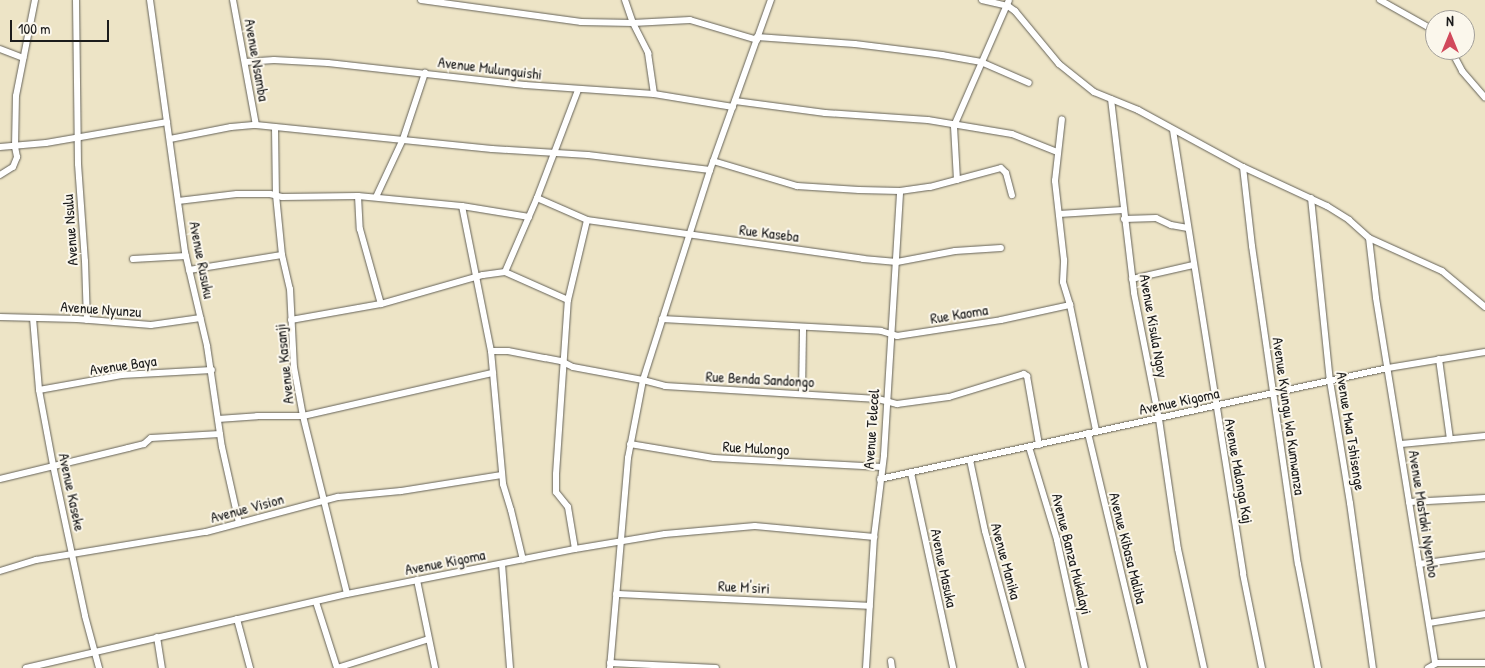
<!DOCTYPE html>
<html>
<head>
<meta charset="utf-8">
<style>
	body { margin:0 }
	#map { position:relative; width:1485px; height:668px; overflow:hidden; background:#ede4c6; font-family:"Patrick Hand",sans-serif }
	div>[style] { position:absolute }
	.roads { filter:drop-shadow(0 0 1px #656258) drop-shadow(0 0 1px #656258) }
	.minor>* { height:6px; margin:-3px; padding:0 3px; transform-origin:3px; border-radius:3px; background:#fff }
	span { translate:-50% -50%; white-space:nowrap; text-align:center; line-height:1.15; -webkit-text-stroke:4px #fbf7ec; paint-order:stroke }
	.street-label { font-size:15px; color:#1c1c1c }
	.north { position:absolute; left:1425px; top:10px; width:50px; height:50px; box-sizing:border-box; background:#fbf7ec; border:1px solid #a29f99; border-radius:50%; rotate:0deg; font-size:14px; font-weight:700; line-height:20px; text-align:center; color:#1c1c1c }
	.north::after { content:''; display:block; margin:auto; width:18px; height:22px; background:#d1495b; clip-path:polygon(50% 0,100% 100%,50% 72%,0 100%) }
	.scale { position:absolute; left:10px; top:20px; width:99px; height:22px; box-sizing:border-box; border:2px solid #1c1c1c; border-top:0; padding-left:6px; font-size:15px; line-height:18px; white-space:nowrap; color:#1c1c1c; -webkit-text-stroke:4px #fbf7ec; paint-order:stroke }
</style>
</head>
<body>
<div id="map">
	<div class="roads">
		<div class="minor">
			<i style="left:76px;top:0;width:164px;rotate:89.3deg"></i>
			<i style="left:78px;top:164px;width:97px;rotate:85.9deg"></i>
			<i style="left:85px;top:261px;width:59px;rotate:88.1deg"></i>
			<i style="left:150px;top:0;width:254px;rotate:82.1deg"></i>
			<i style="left:185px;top:252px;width:97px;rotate:76.8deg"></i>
			<i style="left:207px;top:346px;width:102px;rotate:81.6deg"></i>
			<i style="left:222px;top:447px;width:78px;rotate:77.4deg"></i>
			<i style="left:233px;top:0;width:127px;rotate:79.6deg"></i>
			<i style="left:421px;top:0;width:162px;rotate:7.8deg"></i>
			<i style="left:581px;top:22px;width:52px;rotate:1.1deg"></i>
			<i style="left:633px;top:23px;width:57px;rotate:-3deg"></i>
			<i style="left:690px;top:20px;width:70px;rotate:16.6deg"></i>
			<i style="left:625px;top:0;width:24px;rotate:71deg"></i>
			<i style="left:633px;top:23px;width:34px;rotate:63deg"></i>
			<i style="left:648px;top:53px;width:41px;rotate:81.7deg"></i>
			<i style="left:982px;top:0;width:27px;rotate:13deg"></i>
			<i style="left:1008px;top:6px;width:9px;rotate:36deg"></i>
			<i style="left:1015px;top:11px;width:69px;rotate:50.3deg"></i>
			<i style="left:1059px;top:64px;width:45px;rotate:38.7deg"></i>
			<i style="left:1094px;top:92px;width:48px;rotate:22.2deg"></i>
			<i style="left:1138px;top:110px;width:119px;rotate:28.5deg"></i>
			<i style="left:1243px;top:167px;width:93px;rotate:24.9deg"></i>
			<i style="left:1327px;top:206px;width:26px;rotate:32deg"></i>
			<i style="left:1349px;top:220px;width:27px;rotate:42deg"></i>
			<i style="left:1369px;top:238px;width:80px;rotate:24.3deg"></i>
			<i style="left:1442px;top:271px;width:56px;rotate:39.9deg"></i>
			<i style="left:1380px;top:0;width:63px;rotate:29.4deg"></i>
			<i style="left:757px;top:37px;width:98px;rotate:4.1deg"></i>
			<i style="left:855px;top:44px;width:88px;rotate:7.2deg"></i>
			<i style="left:942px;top:55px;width:40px;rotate:10deg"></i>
			<i style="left:981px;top:62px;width:52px;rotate:23.6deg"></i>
			<i style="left:0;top:49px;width:25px;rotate:21deg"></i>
			<i style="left:1451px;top:50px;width:24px;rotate:62deg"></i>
			<i style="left:1462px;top:71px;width:35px;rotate:49deg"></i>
			<i style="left:245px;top:62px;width:29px;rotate:-4deg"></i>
			<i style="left:274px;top:60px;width:54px;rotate:3.2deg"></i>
			<i style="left:328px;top:63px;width:198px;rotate:6.4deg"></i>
			<i style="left:525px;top:85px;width:129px;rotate:4deg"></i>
			<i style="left:654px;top:94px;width:80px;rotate:9.3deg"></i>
			<i style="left:1111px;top:99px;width:195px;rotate:83.2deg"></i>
			<i style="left:1134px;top:293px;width:128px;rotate:78.8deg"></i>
			<i style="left:1159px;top:419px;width:131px;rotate:81.7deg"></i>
			<i style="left:1178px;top:549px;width:122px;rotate:77.7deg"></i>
			<i style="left:735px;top:101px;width:91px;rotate:7.6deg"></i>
			<i style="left:825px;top:113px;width:103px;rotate:3.9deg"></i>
			<i style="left:928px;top:120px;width:85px;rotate:9.5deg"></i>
			<i style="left:1012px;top:134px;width:48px;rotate:21.8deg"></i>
			<i style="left:275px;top:127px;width:68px;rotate:89.2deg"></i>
			<i style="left:276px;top:195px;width:60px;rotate:84.3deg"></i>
			<i style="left:282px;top:255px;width:35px;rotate:77deg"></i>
			<i style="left:290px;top:289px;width:78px;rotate:87.1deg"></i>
			<i style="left:294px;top:367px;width:50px;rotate:79.6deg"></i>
			<i style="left:303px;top:416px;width:183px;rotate:76.1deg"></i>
			<i style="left:1173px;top:130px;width:449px;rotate:81deg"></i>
			<i style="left:1243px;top:574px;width:96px;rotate:78.6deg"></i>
			<i style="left:170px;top:139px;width:62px;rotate:-11.1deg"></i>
			<i style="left:231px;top:127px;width:25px;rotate:-5deg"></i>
			<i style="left:256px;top:125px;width:237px;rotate:5.8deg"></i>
			<i style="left:492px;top:149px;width:96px;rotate:3.6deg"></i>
			<i style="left:588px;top:155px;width:123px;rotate:7deg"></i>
			<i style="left:0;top:147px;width:46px;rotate:-5deg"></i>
			<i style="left:46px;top:143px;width:123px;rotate:-9.8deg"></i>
			<i style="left:713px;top:161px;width:88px;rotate:16.6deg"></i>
			<i style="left:797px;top:186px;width:62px;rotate:3.7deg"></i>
			<i style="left:859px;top:190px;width:41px;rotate:1.4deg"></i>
			<i style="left:900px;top:191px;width:30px;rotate:-8deg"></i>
			<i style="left:930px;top:187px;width:73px;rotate:-15deg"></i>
			<i style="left:1001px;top:168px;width:7px;rotate:45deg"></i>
			<i style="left:1006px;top:173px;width:23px;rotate:75deg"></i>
			<i style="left:1243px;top:167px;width:80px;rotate:83.5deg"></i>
			<i style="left:1252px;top:246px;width:321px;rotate:81.8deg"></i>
			<i style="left:1298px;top:564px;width:106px;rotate:79.1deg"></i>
			<i style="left:0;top:175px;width:15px;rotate:-32deg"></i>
			<i style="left:13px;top:167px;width:11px;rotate:-68deg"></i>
			<i style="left:17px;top:157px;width:10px;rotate:-101deg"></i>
			<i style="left:15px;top:147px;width:51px;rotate:-88.9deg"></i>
			<i style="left:16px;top:96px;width:98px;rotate:-78.8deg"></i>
			<i style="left:957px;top:180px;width:54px;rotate:-93.2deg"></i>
			<i style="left:954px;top:126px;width:137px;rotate:-66.4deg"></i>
			<i style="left:358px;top:196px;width:33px;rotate:87deg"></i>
			<i style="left:360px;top:229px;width:78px;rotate:74.4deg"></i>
			<i style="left:376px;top:197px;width:64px;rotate:-65deg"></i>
			<i style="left:403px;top:139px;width:70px;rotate:-71.6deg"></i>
			<i style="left:537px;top:198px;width:55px;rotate:23.7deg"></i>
			<i style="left:587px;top:220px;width:279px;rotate:8deg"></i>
			<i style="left:863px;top:259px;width:34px;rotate:5deg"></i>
			<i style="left:897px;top:262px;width:59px;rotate:-10.7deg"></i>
			<i style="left:955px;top:251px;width:46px;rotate:-3.7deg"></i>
			<i style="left:1311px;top:198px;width:184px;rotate:84.1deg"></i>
			<i style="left:1330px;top:381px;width:124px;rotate:80.7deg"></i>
			<i style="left:1350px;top:503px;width:167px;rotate:82.1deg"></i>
			<i style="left:178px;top:201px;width:59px;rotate:-6.8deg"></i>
			<i style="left:237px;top:194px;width:33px"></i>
			<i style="left:270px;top:194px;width:12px;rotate:14deg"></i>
			<i style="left:282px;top:197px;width:76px;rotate:-0.8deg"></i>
			<i style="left:358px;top:196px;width:104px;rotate:5.5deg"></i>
			<i style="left:462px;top:206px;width:68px;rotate:9.3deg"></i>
			<i style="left:462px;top:206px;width:148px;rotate:78.7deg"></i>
			<i style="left:491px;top:351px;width:134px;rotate:84.8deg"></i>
			<i style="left:503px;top:484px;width:27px;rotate:73deg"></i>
			<i style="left:511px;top:510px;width:51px;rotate:76.5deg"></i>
			<i style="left:1059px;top:214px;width:64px;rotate:-3.6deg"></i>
			<i style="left:1124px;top:219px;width:32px;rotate:-2deg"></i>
			<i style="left:1156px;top:218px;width:17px;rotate:25deg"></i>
			<i style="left:1171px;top:225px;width:17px;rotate:10deg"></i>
			<i style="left:1369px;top:238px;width:60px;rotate:83.3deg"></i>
			<i style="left:1376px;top:298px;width:370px;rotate:80.8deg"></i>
			<i style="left:133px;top:259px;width:53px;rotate:-3.2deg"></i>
			<i style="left:189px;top:270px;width:94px;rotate:-9.2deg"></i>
			<i style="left:505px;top:272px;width:81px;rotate:-66.6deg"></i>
			<i style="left:537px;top:198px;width:116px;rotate:-69.2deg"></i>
			<i style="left:1132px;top:279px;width:63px;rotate:-12.9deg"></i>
			<i style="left:1070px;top:305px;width:129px;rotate:78.3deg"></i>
			<i style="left:0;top:317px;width:77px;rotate:1.5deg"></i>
			<i style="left:77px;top:319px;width:74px;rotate:4.6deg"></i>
			<i style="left:151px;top:325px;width:50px;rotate:-8deg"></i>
			<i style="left:33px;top:318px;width:72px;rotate:85.2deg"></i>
			<i style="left:39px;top:390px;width:76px;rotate:79.4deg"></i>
			<i style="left:53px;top:465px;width:154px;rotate:78deg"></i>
			<i style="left:85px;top:616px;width:54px;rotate:74.9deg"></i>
			<i style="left:662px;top:319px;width:219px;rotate:3.1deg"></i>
			<i style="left:881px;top:331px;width:17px;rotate:17deg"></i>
			<i style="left:897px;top:336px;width:105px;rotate:-8.7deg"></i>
			<i style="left:1001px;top:320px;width:71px;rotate:-12.3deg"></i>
			<i style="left:1070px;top:305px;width:24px;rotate:-107deg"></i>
			<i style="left:1063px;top:282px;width:22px;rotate:-87deg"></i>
			<i style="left:1064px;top:260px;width:80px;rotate:-96.5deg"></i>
			<i style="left:1055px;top:181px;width:62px;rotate:-83.6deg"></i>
			<i style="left:291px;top:320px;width:91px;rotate:-10.1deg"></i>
			<i style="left:381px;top:304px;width:106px;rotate:-15.9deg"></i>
			<i style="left:483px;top:275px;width:22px;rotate:-8deg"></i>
			<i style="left:505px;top:272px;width:69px;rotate:24deg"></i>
			<i style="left:491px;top:351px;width:17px"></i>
			<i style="left:508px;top:351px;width:38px;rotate:11deg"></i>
			<i style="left:545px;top:358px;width:16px;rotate:11deg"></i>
			<i style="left:561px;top:361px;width:13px;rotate:27deg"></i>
			<i style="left:573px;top:367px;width:71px;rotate:10.5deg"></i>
			<i style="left:643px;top:380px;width:23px;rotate:15deg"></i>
			<i style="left:665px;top:386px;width:213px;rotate:3.5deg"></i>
			<i style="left:878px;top:399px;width:20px;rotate:15deg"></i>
			<i style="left:897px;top:404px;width:52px;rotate:-7.7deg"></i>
			<i style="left:949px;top:397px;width:78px;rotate:-17deg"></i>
			<i style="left:1024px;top:374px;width:4px;rotate:34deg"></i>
			<i style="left:1027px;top:376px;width:70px;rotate:80.1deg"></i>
			<i style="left:1439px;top:359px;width:81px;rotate:82.2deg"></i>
			<i style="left:39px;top:390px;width:84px;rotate:-10.2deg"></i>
			<i style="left:122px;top:375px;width:90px;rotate:-3.2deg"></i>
			<i style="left:802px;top:394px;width:67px;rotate:-89.1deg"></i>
			<i style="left:218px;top:419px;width:39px;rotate:-4deg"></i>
			<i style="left:257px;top:416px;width:46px"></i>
			<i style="left:303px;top:416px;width:195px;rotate:-12.8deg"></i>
			<i style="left:1088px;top:433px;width:242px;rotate:76.6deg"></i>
			<i style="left:630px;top:444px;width:85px;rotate:9.5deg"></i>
			<i style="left:714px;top:458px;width:168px;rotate:3.1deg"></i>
			<i style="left:1401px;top:444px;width:84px;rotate:-5.4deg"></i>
			<i style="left:1029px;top:447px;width:97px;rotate:73.2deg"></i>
			<i style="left:1057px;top:540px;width:131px;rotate:77.7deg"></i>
			<i style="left:970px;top:460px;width:73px;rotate:78.1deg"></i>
			<i style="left:985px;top:531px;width:142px;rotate:74.9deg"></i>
			<i style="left:911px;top:473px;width:199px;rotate:77.8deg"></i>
			<i style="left:0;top:479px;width:132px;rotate:-13.6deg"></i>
			<i style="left:128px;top:448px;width:16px;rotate:-14deg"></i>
			<i style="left:144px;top:444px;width:9px;rotate:-41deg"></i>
			<i style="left:151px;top:438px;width:69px;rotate:-3.3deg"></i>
			<i style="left:880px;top:479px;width:520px;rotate:-12.33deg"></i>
			<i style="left:1388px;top:368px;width:98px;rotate:-9.4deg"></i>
			<i style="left:1409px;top:502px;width:76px;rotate:-3deg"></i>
			<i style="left:575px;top:549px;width:43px;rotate:-99.5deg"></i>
			<i style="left:568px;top:507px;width:19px;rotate:-129deg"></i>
			<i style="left:556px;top:492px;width:18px;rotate:-90deg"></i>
			<i style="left:556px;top:474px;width:174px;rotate:-86.1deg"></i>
			<i style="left:568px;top:300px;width:82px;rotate:-76.6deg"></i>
			<i style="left:502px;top:564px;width:104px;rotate:85.6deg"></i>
			<i style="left:1419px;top:564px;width:67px;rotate:-7.8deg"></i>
			<i style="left:0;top:571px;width:38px;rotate:-17deg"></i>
			<i style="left:36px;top:560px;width:172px;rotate:-9.4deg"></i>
			<i style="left:206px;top:532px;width:137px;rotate:-14.9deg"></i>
			<i style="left:338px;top:497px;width:63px;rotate:-5.4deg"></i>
			<i style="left:401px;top:491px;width:102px;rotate:-9deg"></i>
			<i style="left:417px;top:580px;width:90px;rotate:78.4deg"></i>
			<i style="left:616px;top:594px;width:254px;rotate:2.7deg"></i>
			<i style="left:316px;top:602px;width:69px;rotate:72.3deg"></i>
			<i style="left:237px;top:619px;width:51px;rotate:75.1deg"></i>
			<i style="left:1429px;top:623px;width:57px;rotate:-9.1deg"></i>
			<i style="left:157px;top:637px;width:31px;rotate:81deg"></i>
			<i style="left:891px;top:661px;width:7px;rotate:82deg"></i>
			<i style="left:610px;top:663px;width:106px;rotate:2.7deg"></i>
			<i style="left:26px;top:668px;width:329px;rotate:-13deg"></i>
			<i style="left:347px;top:594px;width:232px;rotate:-11.2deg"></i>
			<i style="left:575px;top:549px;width:91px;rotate:-9.5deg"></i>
			<i style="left:665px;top:534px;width:90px;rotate:-5.1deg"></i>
			<i style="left:755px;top:526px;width:120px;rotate:5.3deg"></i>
			<i style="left:337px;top:668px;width:96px;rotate:-17.5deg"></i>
			<i style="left:610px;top:668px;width:211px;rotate:-85.1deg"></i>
			<i style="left:628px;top:458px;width:79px;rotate:-79.1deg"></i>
			<i style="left:643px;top:380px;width:220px;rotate:-72.3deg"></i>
			<i style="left:710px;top:170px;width:181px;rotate:-70.3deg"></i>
			<i style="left:866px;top:668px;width:131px;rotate:-86.5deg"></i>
			<i style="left:874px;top:537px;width:83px;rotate:-83deg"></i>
			<i style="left:884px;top:455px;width:264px;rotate:-86.5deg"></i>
			<i style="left:1428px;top:668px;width:10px;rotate:-29deg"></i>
			<i style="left:1437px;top:663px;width:48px"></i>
		</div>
	</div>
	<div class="street-label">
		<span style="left:257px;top:60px;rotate:80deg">Avenue Nsamba</span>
		<span style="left:490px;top:68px;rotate:7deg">Avenue Mulunguishi</span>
		<span style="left:70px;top:230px;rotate:-94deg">Avenue Nsulu</span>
		<span style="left:769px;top:233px;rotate:7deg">Rue Kaseba</span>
		<span style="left:202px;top:260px;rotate:79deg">Avenue Rusuku</span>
		<span style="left:101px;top:309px;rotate:4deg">Avenue Nyunzu</span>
		<span style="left:959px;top:314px;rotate:-9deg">Rue Kaoma</span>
		<span style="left:1154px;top:326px;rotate:80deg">Avenue Kisula Ngoy</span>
		<span style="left:284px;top:364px;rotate:-96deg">Avenue Kasanji</span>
		<span style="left:123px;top:365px;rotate:-8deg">Avenue Baya</span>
		<span style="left:760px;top:379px;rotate:3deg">Rue Benda Sandongo</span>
		<span style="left:1179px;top:401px;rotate:-12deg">Avenue Kigoma</span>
		<span style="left:1289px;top:416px;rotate:82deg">Avenue Kyungu Wa Kumwanza</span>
		<span style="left:871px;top:429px;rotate:-86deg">Avenue Telecel</span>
		<span style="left:1351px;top:431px;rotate:81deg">Avenue Mwa Tshisenge</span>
		<span style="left:756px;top:448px;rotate:3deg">Rue Mulongo</span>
		<span style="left:1239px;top:471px;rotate:80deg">Avenue Malonga Kaj</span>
		<span style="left:72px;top:492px;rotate:78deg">Avenue Kaseke</span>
		<span style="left:247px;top:508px;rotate:-15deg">Avenue Vision</span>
		<span style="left:1424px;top:514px;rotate:81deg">Avenue Mastaki Nyembo</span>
		<span style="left:1128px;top:548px;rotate:76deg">Avenue Kibasa Maliba</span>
		<span style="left:1072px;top:554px;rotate:76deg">Avenue Banza Mukalayi</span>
		<span style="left:1006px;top:561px;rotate:75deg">Avenue Manika</span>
		<span style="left:445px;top:562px;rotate:-11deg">Avenue Kigoma</span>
		<span style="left:944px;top:568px;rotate:78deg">Avenue Masuka</span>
		<span style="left:744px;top:587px;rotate:3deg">Rue M'siri</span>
	</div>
	<div class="north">N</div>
	<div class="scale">100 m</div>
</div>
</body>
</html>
